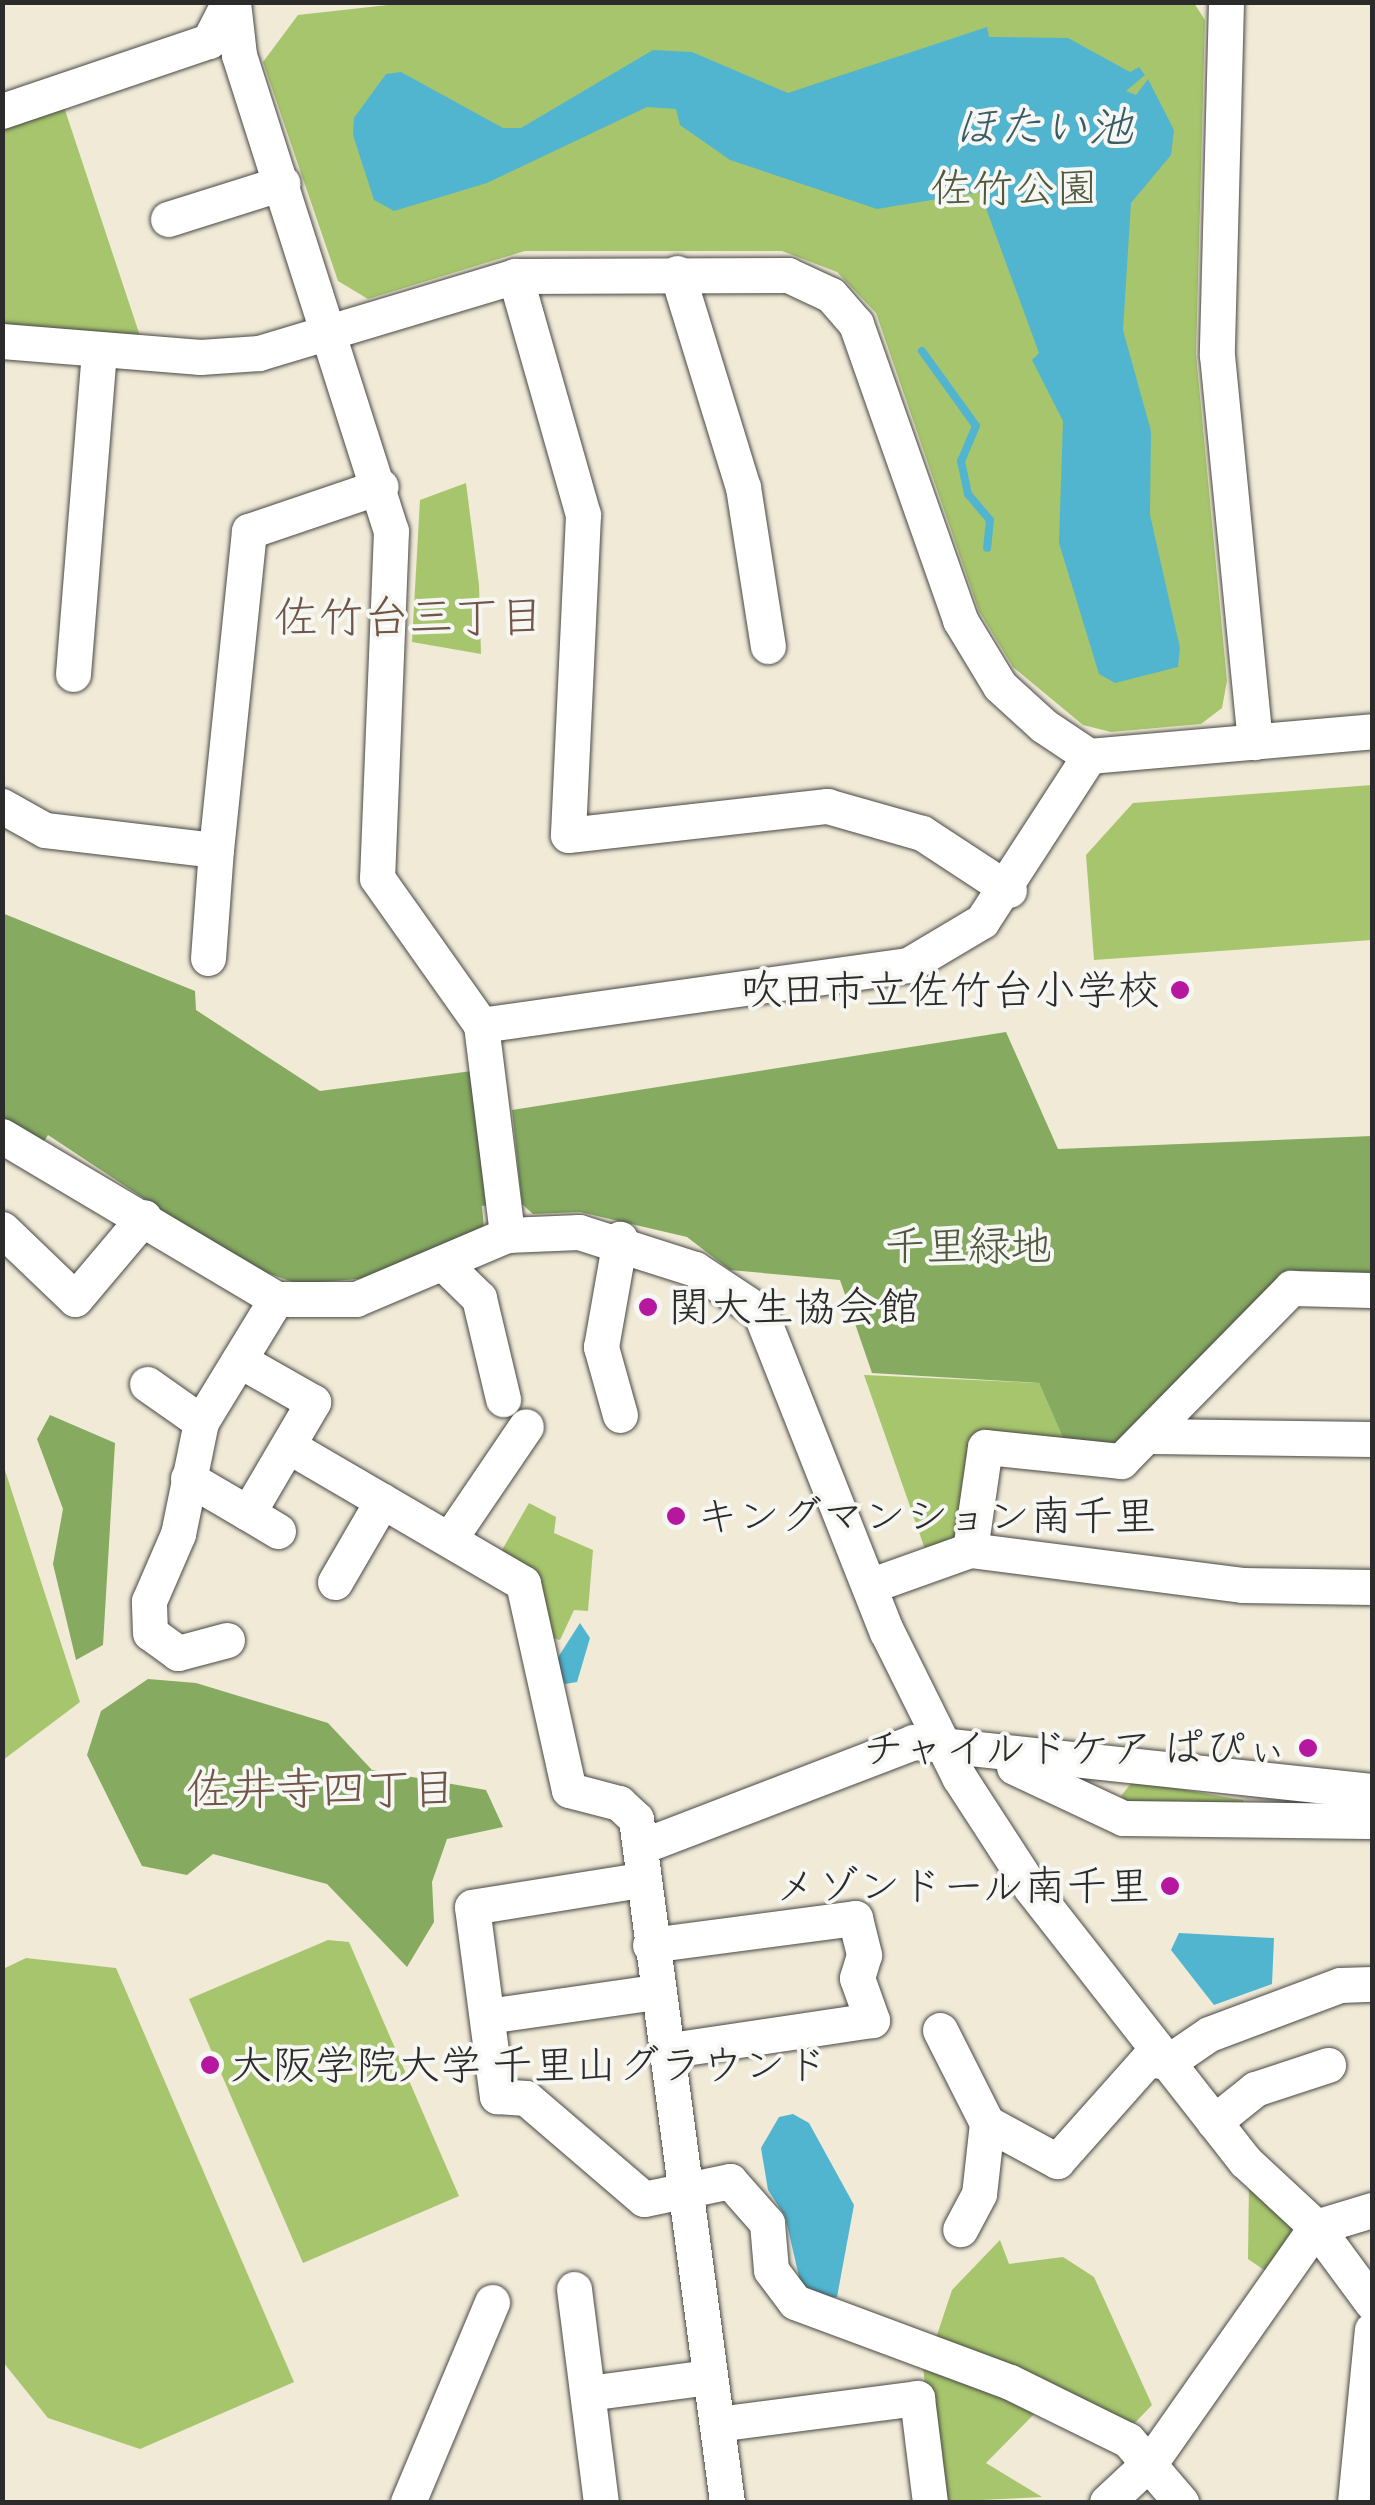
<!DOCTYPE html>
<html>
<head>
<meta charset="utf-8">
<style>
	body { margin:0 }
	#map { position:relative; width:1375px; height:2505px; overflow:hidden; background:#f0ead7; font-family:Itim,"Klee One",sans-serif }
	div>[style] { position:absolute }
	.green>* { inset:0; background:#a7c56d }
	.forest>* { inset:0; background:#85aa60 }
	.water>* { inset:0; background:#51b5d0 }
	.stream>* { height:8px; margin:-4px; padding:0 4px; transform-origin:4px; border-radius:4px; background:#51b5d0 }
	.roads { filter:drop-shadow(0 0 2px #494845) drop-shadow(0 0 2px #494845) }
	.minor>* { height:35px; margin:-17.5px; padding:0 17.5px; transform-origin:17.5px; border-radius:17.5px; background:#fff }
	.dots>* { width:28px; height:28px; translate:-50% -50%; box-sizing:border-box; border:5px solid #f6f6f2; border-radius:50% }
	span { translate:-50% -50%; white-space:nowrap; text-align:center; line-height:1.15; -webkit-text-stroke:8px #f6f6f2; paint-order:stroke }
	.park-label { font-size:42px; color:#50593f }
	.poi-label { font-size:42px; color:#2b2b2b }
	.right { translate:-100% -50%; text-align:right }
	.left { translate:0 -50%; text-align:left }
	.water-label { font-size:45px; color:#385b65; font-style:italic }
	.neighbourhood-label { font-size:45px; color:#715647 }
	.frame { position:absolute; inset:0; border:5px solid #2b2b2b; pointer-events:none }
</style>
</head>
<body>
<div id="map">
	<div class="green">
		<i style="clip-path:polygon(406px 3px,1194px 3px,1205px 20px,1196px 354px,1227px 681px,1222px 708px,1201px 724px,1111px 732px,1083px 725px,1013px 667px,979px 611px,876px 313px,837px 272px,782px 251px,525px 251px,368px 299px,338px 281px,263px 62px,298px 15px)"></i>
		<i style="clip-path:polygon(62px 101px,142px 342px,3px 328px,3px 119px)"></i>
		<i style="clip-path:polygon(466px 483px,479px 585px,481px 654px,412px 642px,420px 500px)"></i>
		<i style="clip-path:polygon(1372px 785px,1372px 940px,1094px 960px,1086px 855px,1133px 803px)"></i>
		<i style="clip-path:polygon(864px 1375px,1039px 1383px,1066px 1445px,974px 1435px,955px 1544px,926px 1552px)"></i>
		<i style="clip-path:polygon(2px 1461px,80px 1702px,3px 1760px,2px 1760px)"></i>
		<i style="clip-path:polygon(529px 1503px,556px 1517px,554px 1533px,593px 1550px,588px 1611px,574px 1610px,560px 1640px,544px 1636px,498px 1557px)"></i>
		<i style="clip-path:polygon(1133px 1781px,1243px 1800px,1244px 1805px,1129px 1803px,1121px 1796px)"></i>
		<i style="clip-path:polygon(328px 1940px,349px 1942px,459px 2196px,303px 2263px,189px 1999px)"></i>
		<i style="clip-path:polygon(26px 1958px,116px 1968px,294px 2382px,140px 2449px,48px 2418px,3px 2362px,3px 1969px)"></i>
		<i style="clip-path:polygon(1249px 2182px,1291px 2216px,1291px 2239px,1270px 2274px,1248px 2259px)"></i>
		<i style="clip-path:polygon(1000px 2240px,1009px 2264px,1063px 2257px,1094px 2277px,1152px 2405px,1128px 2430px,933px 2347px,952px 2290px)"></i>
		<i style="clip-path:polygon(923px 2367px,1039px 2409px,986px 2463px,1042px 2497px,939px 2502px)"></i>
	</div>
	<div class="forest">
		<i style="clip-path:polygon(2px 913px,195px 991px,196px 1010px,320px 1091px,472px 1071px,491px 1205px,482px 1206px,484px 1228px,381px 1277px,298px 1284px,243px 1264px,48px 1135px,43px 1143px,3px 1122px)"></i>
		<i style="clip-path:polygon(1006px 1032px,1058px 1149px,1372px 1136px,1372px 1278px,1286px 1277px,1118px 1450px,1066px 1445px,1039px 1383px,872px 1373px,840px 1280px,730px 1270px,687px 1237px,580px 1212px,533px 1214px,522px 1204px,512px 1110px)"></i>
		<i style="clip-path:polygon(50px 1415px,115px 1443px,103px 1645px,76px 1660px,53px 1564px,63px 1509px,37px 1439px)"></i>
		<i style="clip-path:polygon(148px 1679px,196px 1683px,328px 1723px,372px 1770px,486px 1790px,503px 1827px,447px 1839px,432px 1882px,434px 1922px,407px 1967px,327px 1884px,213px 1854px,187px 1875px,142px 1866px,87px 1755px,101px 1711px)"></i>
	</div>
	<div class="water">
		<i style="clip-path:polygon(987px 27px,989px 37px,1068px 38px,1130px 72px,1139px 67px,1145px 75px,1126px 91px,1136px 95px,1148px 79px,1174px 130px,1171px 155px,1131px 203px,1123px 330px,1151px 431px,1150px 515px,1180px 648px,1178px 667px,1115px 683px,1099px 674px,1059px 543px,1063px 421px,1032px 360px,1039px 353px,980px 192px,877px 209px,730px 160px,680px 125px,676px 109px,647px 107px,487px 183px,394px 211px,374px 200px,353px 135px,354px 118px,386px 74px,401px 72px,503px 128px,521px 128px,653px 50px,692px 52px,788px 93px)"></i>
		<i style="clip-path:polygon(580px 1623px,590px 1638px,577px 1682px,565px 1684px,555px 1662px)"></i>
		<i style="clip-path:polygon(1179px 1933px,1274px 1938px,1272px 1984px,1214px 2005px,1171px 1950px)"></i>
		<i style="clip-path:polygon(793px 2114px,809px 2123px,854px 2205px,837px 2297px,818px 2298px,800px 2281px,785px 2216px,768px 2190px,761px 2148px,779px 2117px)"></i>
	</div>
	<div class="stream">
		<i style="left:922px;top:351px;width:92px;rotate:54.2deg"></i>
		<i style="left:976px;top:426px;width:38px;rotate:113deg"></i>
		<i style="left:961px;top:461px;width:34px;rotate:78deg"></i>
		<i style="left:968px;top:494px;width:34px;rotate:50deg"></i>
		<i style="left:990px;top:520px;width:28px;rotate:96deg"></i>
	</div>
	<div class="roads">
		<div class="minor">
			<i style="left:233px;top:2px;width:53px;rotate:83.5deg"></i>
			<i style="left:239px;top:55px;width:500px;rotate:72.3deg"></i>
			<i style="left:391px;top:531px;width:347px;rotate:92.3deg"></i>
			<i style="left:377px;top:878px;width:180px;rotate:54.7deg"></i>
			<i style="left:481px;top:1025px;width:212px;rotate:82.9deg"></i>
			<i style="left:1226px;top:2px;width:353px;rotate:91.5deg"></i>
			<i style="left:1217px;top:355px;width:389px;rotate:84.4deg"></i>
			<i style="left:2px;top:111px;width:219px;rotate:-18.7deg"></i>
			<i style="left:209px;top:41px;width:44px;rotate:-62.9deg"></i>
			<i style="left:168px;top:219px;width:120px;rotate:-17.5deg"></i>
			<i style="left:677px;top:273px;width:224px;rotate:72.9deg"></i>
			<i style="left:743px;top:487px;width:161px;rotate:81.1deg"></i>
			<i style="left:515px;top:276px;width:248px;rotate:74.1deg"></i>
			<i style="left:583px;top:515px;width:320px;rotate:92.7deg"></i>
			<i style="left:568px;top:835px;width:261px;rotate:-6.4deg"></i>
			<i style="left:827px;top:806px;width:99px;rotate:15.9deg"></i>
			<i style="left:922px;top:833px;width:104px;rotate:33.2deg"></i>
			<i style="left:2px;top:341px;width:199px;rotate:4.6deg"></i>
			<i style="left:200px;top:357px;width:59px;rotate:-3.9deg"></i>
			<i style="left:259px;top:353px;width:267px;rotate:-16.7deg"></i>
			<i style="left:515px;top:276px;width:273px;rotate:-0.2deg"></i>
			<i style="left:788px;top:275px;width:47px;rotate:24.9deg"></i>
			<i style="left:831px;top:295px;width:38px;rotate:49deg"></i>
			<i style="left:856px;top:324px;width:314px;rotate:70.6deg"></i>
			<i style="left:960px;top:620px;width:77px;rotate:58.8deg"></i>
			<i style="left:1000px;top:686px;width:59px;rotate:42.3deg"></i>
			<i style="left:1044px;top:726px;width:54px;rotate:33.7deg"></i>
			<i style="left:1089px;top:756px;width:284px;rotate:-5deg"></i>
			<i style="left:73px;top:674px;width:324px;rotate:-85.4deg"></i>
			<i style="left:2px;top:806px;width:49px;rotate:29.2deg"></i>
			<i style="left:45px;top:830px;width:172px;rotate:6.7deg"></i>
			<i style="left:216px;top:850px;width:321px;rotate:-84.1deg"></i>
			<i style="left:249px;top:531px;width:139px;rotate:-18.8deg"></i>
			<i style="left:208px;top:958px;width:108px;rotate:-85.8deg"></i>
			<i style="left:481px;top:1025px;width:431px;rotate:-8deg"></i>
			<i style="left:908px;top:965px;width:86px;rotate:-30.7deg"></i>
			<i style="left:982px;top:921px;width:197px;rotate:-57deg"></i>
			<i style="left:2px;top:1136px;width:319px;rotate:30.7deg"></i>
			<i style="left:276px;top:1299px;width:80px"></i>
			<i style="left:356px;top:1299px;width:164px;rotate:-23deg"></i>
			<i style="left:507px;top:1235px;width:72px;rotate:-2.4deg"></i>
			<i style="left:579px;top:1232px;width:122px;rotate:17.7deg"></i>
			<i style="left:695px;top:1269px;width:78px;rotate:33.5deg"></i>
			<i style="left:760px;top:1312px;width:344px;rotate:68.4deg"></i>
			<i style="left:887px;top:1632px;width:162px;rotate:63.6deg"></i>
			<i style="left:959px;top:1777px;width:132px;rotate:57deg"></i>
			<i style="left:1031px;top:1888px;width:347px;rotate:51.9deg"></i>
			<i style="left:1245px;top:2161px;width:97px;rotate:42.9deg"></i>
			<i style="left:1316px;top:2227px;width:94px;rotate:53.6deg"></i>
			<i style="left:2px;top:1229px;width:101px;rotate:43.8deg"></i>
			<i style="left:75px;top:1299px;width:107px;rotate:-49.9deg"></i>
			<i style="left:444px;top:1264px;width:49px;rotate:44.2deg"></i>
			<i style="left:479px;top:1298px;width:104px;rotate:76.6deg"></i>
			<i style="left:147px;top:1384px;width:66px;rotate:35.1deg"></i>
			<i style="left:620px;top:1415px;width:71px;rotate:-105.6deg"></i>
			<i style="left:601px;top:1347px;width:110px;rotate:-80deg"></i>
			<i style="left:1151px;top:1436px;width:221px;rotate:0.8deg"></i>
			<i style="left:290px;top:1447px;width:270px;rotate:30.3deg"></i>
			<i style="left:523px;top:1583px;width:212px;rotate:77.5deg"></i>
			<i style="left:569px;top:1790px;width:52px;rotate:14.6deg"></i>
			<i style="left:619px;top:1803px;width:23px;rotate:43deg"></i>
			<i style="left:636px;top:1819px;width:689px;rotate:82.41deg"></i>
			<i style="left:188px;top:1478px;width:69px;rotate:30.3deg"></i>
			<i style="left:248px;top:1513px;width:129px;rotate:-59.6deg"></i>
			<i style="left:313px;top:1402px;width:85px;rotate:-150.4deg"></i>
			<i style="left:248px;top:1513px;width:35px;rotate:31deg"></i>
			<i style="left:450px;top:1538px;width:135px;rotate:-55.8deg"></i>
			<i style="left:970px;top:1550px;width:104px;rotate:-81.7deg"></i>
			<i style="left:985px;top:1447px;width:137px;rotate:5.9deg"></i>
			<i style="left:1121px;top:1461px;width:243px;rotate:-45.5deg"></i>
			<i style="left:1291px;top:1288px;width:81px;rotate:1.4deg"></i>
			<i style="left:335px;top:1582px;width:94px;rotate:-59.9deg"></i>
			<i style="left:869px;top:1586px;width:107px;rotate:-19.6deg"></i>
			<i style="left:970px;top:1550px;width:274px;rotate:7.3deg"></i>
			<i style="left:1242px;top:1585px;width:130px;rotate:0.9deg"></i>
			<i style="left:227px;top:1640px;width:51px;rotate:165.1deg"></i>
			<i style="left:178px;top:1653px;width:34px;rotate:-144deg"></i>
			<i style="left:150px;top:1633px;width:32px;rotate:-92deg"></i>
			<i style="left:149px;top:1601px;width:73px;rotate:-66.6deg"></i>
			<i style="left:178px;top:1534px;width:114px;rotate:-78.4deg"></i>
			<i style="left:201px;top:1422px;width:144px;rotate:-58.6deg"></i>
			<i style="left:1014px;top:1767px;width:120px;rotate:25.1deg"></i>
			<i style="left:1123px;top:1818px;width:249px;rotate:0.7deg"></i>
			<i style="left:640px;top:1847px;width:292px;rotate:-21deg"></i>
			<i style="left:913px;top:1742px;width:462px;rotate:6.1deg"></i>
			<i style="left:640px;top:1880px;width:170px;rotate:170.9deg"></i>
			<i style="left:472px;top:1907px;width:191px;rotate:82.5deg"></i>
			<i style="left:497px;top:2096px;width:29px;rotate:4deg"></i>
			<i style="left:526px;top:2098px;width:155px;rotate:40.6deg"></i>
			<i style="left:644px;top:2199px;width:88px;rotate:-11.8deg"></i>
			<i style="left:730px;top:2181px;width:56px;rotate:48.6deg"></i>
			<i style="left:767px;top:2223px;width:47px;rotate:85.1deg"></i>
			<i style="left:771px;top:2270px;width:40px;rotate:53deg"></i>
			<i style="left:795px;top:2302px;width:229px;rotate:20.4deg"></i>
			<i style="left:1010px;top:2382px;width:131px;rotate:26.2deg"></i>
			<i style="left:1128px;top:2440px;width:82px;rotate:49.5deg"></i>
			<i style="left:650px;top:1945px;width:207px;rotate:-7.5deg"></i>
			<i style="left:855px;top:1918px;width:38px;rotate:76deg"></i>
			<i style="left:864px;top:1955px;width:24px;rotate:107deg"></i>
			<i style="left:857px;top:1978px;width:45px;rotate:70.3deg"></i>
			<i style="left:872px;top:2020px;width:209px;rotate:171.5deg"></i>
			<i style="left:487px;top:2016px;width:171px;rotate:-8.1deg"></i>
			<i style="left:940px;top:2030px;width:104px;rotate:63.2deg"></i>
			<i style="left:987px;top:2123px;width:71px;rotate:96.4deg"></i>
			<i style="left:979px;top:2194px;width:40px;rotate:118deg"></i>
			<i style="left:1214px;top:2122px;width:53px;rotate:-38.8deg"></i>
			<i style="left:1255px;top:2089px;width:77px;rotate:-18.2deg"></i>
			<i style="left:987px;top:2123px;width:80px;rotate:28.5deg"></i>
			<i style="left:1057px;top:2161px;width:137px;rotate:-48.3deg"></i>
			<i style="left:1148px;top:2059px;width:20px;rotate:9deg"></i>
			<i style="left:1168px;top:2062px;width:50px;rotate:-34.3deg"></i>
			<i style="left:1209px;top:2034px;width:140px;rotate:-20.5deg"></i>
			<i style="left:1340px;top:1985px;width:32px;rotate:-2deg"></i>
			<i style="left:574px;top:2289px;width:215px;rotate:82.8deg"></i>
			<i style="left:588px;top:2393px;width:123px;rotate:-7.5deg"></i>
			<i style="left:717px;top:2424px;width:202px;rotate:-7.4deg"></i>
			<i style="left:917px;top:2398px;width:105px;rotate:82.9deg"></i>
			<i style="left:408px;top:2502px;width:217px;rotate:-67.2deg"></i>
			<i style="left:1107px;top:2502px;width:62px;rotate:-43deg"></i>
			<i style="left:1152px;top:2460px;width:285px;rotate:-54.9deg"></i>
			<i style="left:1316px;top:2227px;width:59px;rotate:-16.9deg"></i>
			<i style="left:1355px;top:2502px;width:173px;rotate:-84.4deg"></i>
		</div>
	</div>
	<div class="dots">
		<i style="left:1180px;top:990px;background:#b5179e"></i>
		<i style="left:648px;top:1307px;background:#b5179e"></i>
		<i style="left:676px;top:1516px;background:#b5179e"></i>
		<i style="left:1308px;top:1748px;background:#b5179e"></i>
		<i style="left:1170px;top:1886px;background:#b5179e"></i>
		<i style="left:210px;top:2065px;background:#b5179e"></i>
	</div>
	<div class="park-label">
		<span style="left:1014px;top:188px">佐竹公園</span>
		<span style="left:968px;top:1246px">千里緑地</span>
	</div>
	<div class="poi-label">
		<span class="right" style="left:1160px;top:990px">吹田市立佐竹台小学校</span>
		<span class="left" style="left:668px;top:1307px">関大生協会館</span>
		<span class="left" style="left:696px;top:1516px">キングマンション南千里</span>
		<span class="right" style="left:1288px;top:1748px">チャイルドケア ぱぴぃ</span>
		<span class="right" style="left:1150px;top:1886px">メゾンドール南千里</span>
		<span class="left" style="left:230px;top:2065px">大阪学院大学 千里山グラウンド</span>
	</div>
	<div class="water-label">
		<span style="left:1043px;top:127px">ほたい池</span>
	</div>
	<div class="neighbourhood-label">
		<span style="left:409px;top:617px">佐竹台三丁目</span>
		<span style="left:321px;top:1789px">佐井寺四丁目</span>
	</div>
	<div class="frame"></div>
</div>
</body>
</html>
